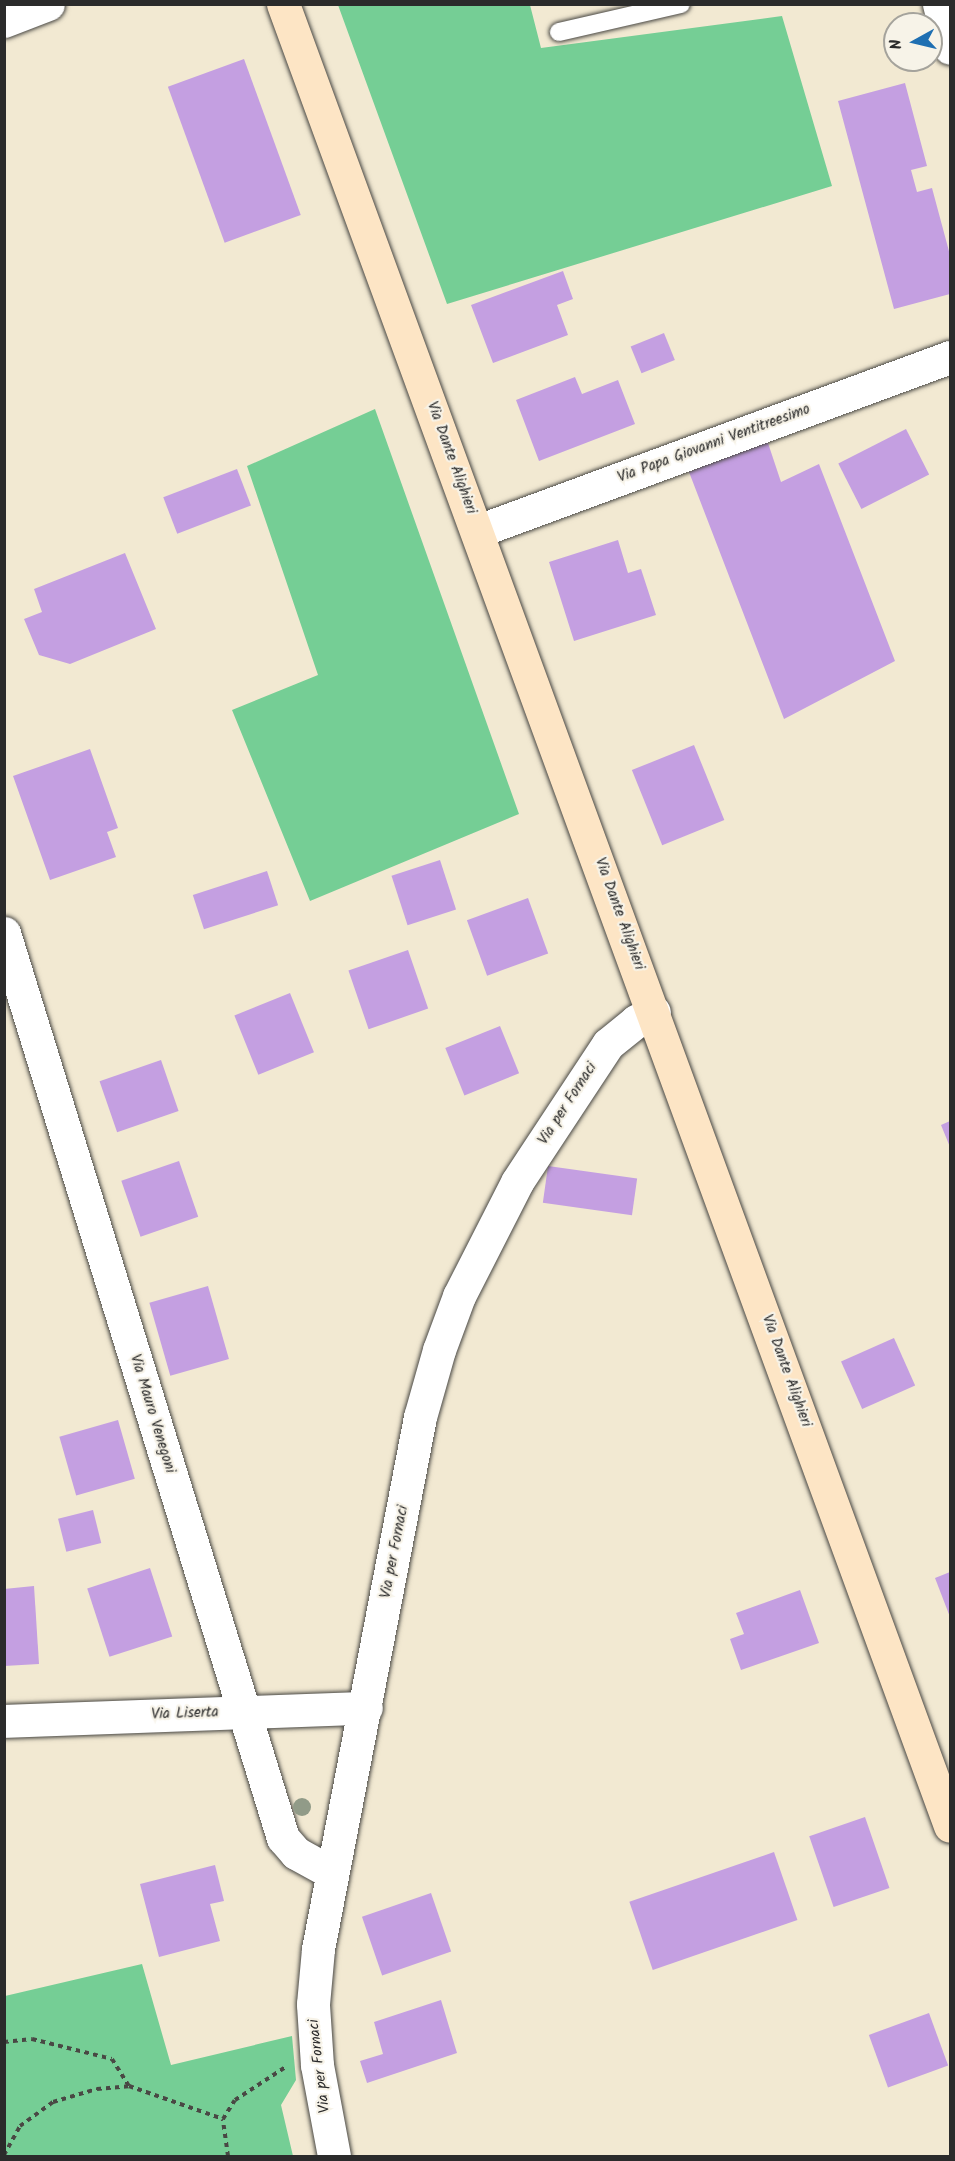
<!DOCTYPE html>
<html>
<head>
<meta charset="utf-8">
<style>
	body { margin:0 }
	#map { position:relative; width:955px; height:2161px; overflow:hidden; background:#f2e9d2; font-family:Kalam,sans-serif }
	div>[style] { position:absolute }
	.green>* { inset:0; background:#75ce95 }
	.building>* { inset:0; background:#c49fe1; transform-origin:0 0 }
	.path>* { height:4px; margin-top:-2px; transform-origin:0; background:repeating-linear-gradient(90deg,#494844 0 4.5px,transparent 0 9px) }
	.roads { filter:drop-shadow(0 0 2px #494844) drop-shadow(0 0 2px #494844) }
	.lane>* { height:18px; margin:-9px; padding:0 9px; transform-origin:9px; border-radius:9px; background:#fff }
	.street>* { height:33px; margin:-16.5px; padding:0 16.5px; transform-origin:16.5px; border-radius:16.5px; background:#fff }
	.secondary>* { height:33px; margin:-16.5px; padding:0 16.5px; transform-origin:16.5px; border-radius:16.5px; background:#fde5c5 }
	.trees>* { width:18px; height:18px; margin:-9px; border-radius:50%; background:#919b88 }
	span { translate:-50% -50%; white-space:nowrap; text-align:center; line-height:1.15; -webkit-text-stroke:4.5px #f7f3e8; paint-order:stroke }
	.street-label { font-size:15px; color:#2b2b2b }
	.frame { position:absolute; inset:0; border:6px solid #2b2b2b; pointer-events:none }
	.north { position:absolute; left:883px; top:12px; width:60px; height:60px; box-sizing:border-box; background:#f7f3e8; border:2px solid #a5a39c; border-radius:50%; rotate:262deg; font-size:16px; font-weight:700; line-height:24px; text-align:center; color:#2b2b2b }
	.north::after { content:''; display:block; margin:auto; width:21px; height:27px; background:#1f6fb2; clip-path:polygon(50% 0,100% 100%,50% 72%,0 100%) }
</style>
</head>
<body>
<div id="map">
	<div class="green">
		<i style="clip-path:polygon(338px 5px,530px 5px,541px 48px,782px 16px,832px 186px,447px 304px)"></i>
		<i style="clip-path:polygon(375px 409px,519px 814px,310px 901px,232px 710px,318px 675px,247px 466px)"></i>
		<i style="clip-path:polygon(142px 1964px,171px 2065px,292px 2036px,296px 2080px,281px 2105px,293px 2156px,5px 2156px,5px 1996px)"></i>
	</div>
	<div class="building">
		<i style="left:244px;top:59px;width:166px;height:81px;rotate:70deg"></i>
		<i style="clip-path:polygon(905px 83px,927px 166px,911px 170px,917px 192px,932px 188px,950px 255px,950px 294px,894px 309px,838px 101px)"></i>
		<i style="clip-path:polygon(563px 271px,573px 299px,557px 305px,568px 335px,493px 363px,471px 305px)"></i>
		<i style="left:664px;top:333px;width:29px;height:36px;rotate:68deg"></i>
		<i style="clip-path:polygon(575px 377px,582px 394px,618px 380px,635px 424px,539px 461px,516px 400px)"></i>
		<i style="left:906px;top:429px;width:51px;height:76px;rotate:63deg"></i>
		<i style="clip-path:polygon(767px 440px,781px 482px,819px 464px,895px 661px,784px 719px,689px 472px)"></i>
		<i style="left:237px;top:469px;width:39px;height:79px;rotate:69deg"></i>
		<i style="clip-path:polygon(618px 540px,628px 573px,641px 569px,656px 615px,574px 641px,549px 562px)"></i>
		<i style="clip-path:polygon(125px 553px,156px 629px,70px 664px,39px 655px,24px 619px,42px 612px,34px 589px)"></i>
		<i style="left:694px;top:745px;width:81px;height:67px;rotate:68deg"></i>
		<i style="clip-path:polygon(90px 749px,118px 828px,107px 832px,116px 857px,50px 880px,13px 776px)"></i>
		<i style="left:440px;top:860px;width:52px;height:51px;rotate:72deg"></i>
		<i style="left:267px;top:871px;width:36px;height:78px;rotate:72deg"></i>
		<i style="left:528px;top:898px;width:59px;height:65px;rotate:70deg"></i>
		<i style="left:408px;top:950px;width:62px;height:63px;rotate:71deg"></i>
		<i style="left:290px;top:993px;width:64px;height:60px;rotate:68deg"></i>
		<i style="left:500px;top:1026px;width:51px;height:59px;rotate:68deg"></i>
		<i style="left:161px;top:1060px;width:54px;height:65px;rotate:71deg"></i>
		<i style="clip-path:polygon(950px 1121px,950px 1147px,941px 1125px)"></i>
		<i style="left:179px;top:1161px;width:59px;height:61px;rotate:71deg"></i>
		<i style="left:548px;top:1166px;width:90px;height:37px;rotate:8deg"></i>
		<i style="left:208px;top:1286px;width:76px;height:61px;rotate:74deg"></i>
		<i style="left:894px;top:1338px;width:52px;height:58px;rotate:66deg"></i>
		<i style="left:118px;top:1420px;width:61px;height:61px;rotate:74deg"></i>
		<i style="left:93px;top:1510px;width:34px;height:36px;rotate:76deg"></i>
		<i style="left:150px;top:1568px;width:72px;height:66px;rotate:72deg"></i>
		<i style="clip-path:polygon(950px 1572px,950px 1617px,935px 1578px)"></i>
		<i style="clip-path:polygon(34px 1586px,39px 1664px,4px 1666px,4px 1589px)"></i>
		<i style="clip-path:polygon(800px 1590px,819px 1643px,741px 1670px,730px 1639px,744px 1634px,736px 1613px)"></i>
		<i style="left:865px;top:1817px;width:75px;height:59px;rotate:71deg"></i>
		<i style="left:774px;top:1852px;width:72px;height:153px;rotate:71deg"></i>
		<i style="clip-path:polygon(215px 1865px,224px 1901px,210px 1904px,220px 1941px,159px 1957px,140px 1884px)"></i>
		<i style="left:431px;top:1893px;width:62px;height:73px;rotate:71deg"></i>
		<i style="clip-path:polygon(441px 2000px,457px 2053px,367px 2083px,360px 2061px,383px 2054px,374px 2022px)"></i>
		<i style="left:929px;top:2013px;width:56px;height:64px;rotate:70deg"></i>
	</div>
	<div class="path">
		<i style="left:4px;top:2042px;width:28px;rotate:-6deg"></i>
		<i style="left:32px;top:2039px;width:82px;rotate:14deg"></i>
		<i style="left:112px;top:2059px;width:32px;rotate:58deg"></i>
		<i style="left:4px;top:2155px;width:33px;rotate:-61deg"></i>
		<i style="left:20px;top:2126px;width:41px;rotate:-36deg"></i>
		<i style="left:53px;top:2102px;width:46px;rotate:-16.5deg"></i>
		<i style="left:97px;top:2089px;width:32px;rotate:-5deg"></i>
		<i style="left:129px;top:2086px;width:100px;rotate:19.3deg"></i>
		<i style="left:228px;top:2156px;width:37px;rotate:-98deg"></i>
		<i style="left:223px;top:2119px;width:22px;rotate:-58deg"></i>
		<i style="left:235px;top:2100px;width:59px;rotate:-33.1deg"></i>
	</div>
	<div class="roads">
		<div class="lane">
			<i style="left:559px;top:32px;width:125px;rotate:-12.9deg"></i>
		</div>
		<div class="street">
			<i style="left:939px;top:4px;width:45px;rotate:76deg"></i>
			<i style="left:4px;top:21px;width:47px;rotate:-21.1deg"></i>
			<i style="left:478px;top:531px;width:503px;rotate:-20.24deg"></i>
			<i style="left:4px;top:933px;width:947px;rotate:72.87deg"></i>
			<i style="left:283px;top:1838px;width:20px;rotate:49deg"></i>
			<i style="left:296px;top:1853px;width:39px;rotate:29deg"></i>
			<i style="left:4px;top:1721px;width:362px;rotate:-2.1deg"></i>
			<i style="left:334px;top:2156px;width:93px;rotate:-100.6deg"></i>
			<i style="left:317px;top:2065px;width:61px;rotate:-93.8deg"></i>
			<i style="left:313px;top:2004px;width:55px;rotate:-84.8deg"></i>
			<i style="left:318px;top:1949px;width:542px;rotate:-79.15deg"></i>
			<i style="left:420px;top:1417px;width:70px;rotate:-74.2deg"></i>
			<i style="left:439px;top:1350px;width:58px;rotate:-69.7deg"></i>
			<i style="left:459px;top:1296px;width:128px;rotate:-63deg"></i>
			<i style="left:517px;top:1182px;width:165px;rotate:-56.6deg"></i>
			<i style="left:608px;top:1044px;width:36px;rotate:-39deg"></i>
			<i style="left:636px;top:1021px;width:20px;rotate:-27deg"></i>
		</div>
		<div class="secondary">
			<i style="left:283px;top:4px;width:1940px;rotate:69.89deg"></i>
		</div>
	</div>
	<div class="trees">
		<i style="left:302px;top:1807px"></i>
	</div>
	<div class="street-label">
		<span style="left:714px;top:444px;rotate:-20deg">Via Papa Giovanni Ventitreesimo</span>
		<span style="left:451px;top:458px;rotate:70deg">Via Dante Alighieri</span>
		<span style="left:619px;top:914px;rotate:70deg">Via Dante Alighieri</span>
		<span style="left:568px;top:1104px;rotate:-57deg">Via per Fornaci</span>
		<span style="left:786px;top:1371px;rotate:70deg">Via Dante Alighieri</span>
		<span style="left:152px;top:1414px;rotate:73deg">Via Mauro Venegoni</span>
		<span style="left:395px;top:1552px;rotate:-79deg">Via per Fornaci</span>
		<span style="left:185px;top:1714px;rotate:-2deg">Via Liserta</span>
		<span style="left:320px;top:2066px;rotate:-97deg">Via per Fornaci</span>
	</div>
	<div class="frame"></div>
	<div class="north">N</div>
</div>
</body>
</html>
